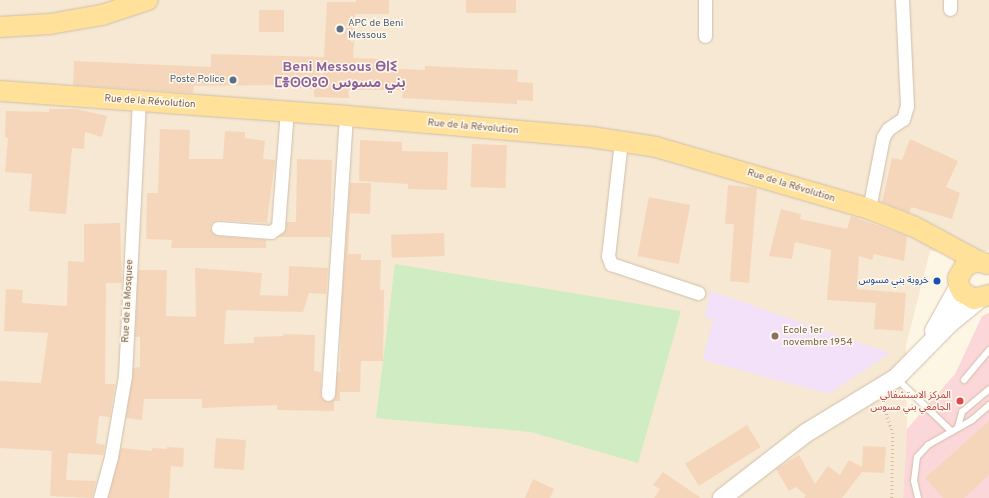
<!DOCTYPE html>
<html>
<head>
<meta charset="utf-8">
<style>
	body { margin:0 }
	#map { position:relative; width:989px; height:498px; overflow:hidden; background:#fef6e5; font-family:Overpass,"Noto Sans Arabic","Noto Sans Tifinagh",sans-serif }
	div>[style] { position:absolute }
	.residential>* { inset:0; background:#f6e8d2 }
	.education>* { inset:0; background:#f3e1fa }
	.medical>* { inset:0; background:#fcd7d9 }
	.green>* { inset:0; background:#d0ecc2 }
	.building>* { inset:0; background:#f5d6ba; transform-origin:0 0 }
	.path>* { height:2.5px; margin-top:-1.25px; transform-origin:0; background:repeating-linear-gradient(90deg,#dab99d 0 1px,transparent 0 4px) }
	.roads { filter:drop-shadow(0 0 1px #d0beaa) drop-shadow(0 0 1px #d0beaa) }
	.service>* { height:6px; margin:-3px; padding:0 3px; transform-origin:3px; border-radius:3px; background:#fff }
	.minor>* { height:13px; margin:-6.5px; padding:0 6.5px; transform-origin:6.5px; border-radius:6.5px; background:#fff }
	.secondary>* { height:18px; margin:-9px; padding:0 9px; transform-origin:9px; border-radius:9px; background:#fff }
	.primary>* { height:20px; margin:-10px; padding:0 10px; transform-origin:10px; border-radius:10px; background:#ffe19a }
	.dots>* { width:11px; height:11px; translate:-50% -50%; box-sizing:border-box; border:2px solid #fff9ec; border-radius:50% }
	span { translate:-50% -50%; white-space:nowrap; text-align:center; line-height:1.15; -webkit-text-stroke:3px #fff9ec; paint-order:stroke }
	.service-label { font-size:10px; color:#4e5e75 }
	.left { translate:0 -50%; text-align:left }
	.right { translate:-100% -50%; text-align:right }
	.street-label { font-size:10px; color:#785d48 }
	.transit-label { font-size:10px; color:#164399 }
	.education-label { font-size:10px; color:#785e54 }
	.health-label { font-size:10px; color:#be3a42 }
	.district-label { font-size:14px; color:#8d639c; font-weight:700 }
</style>
</head>
<body>
<div id="map">
	<div class="residential">
		<i style="clip-path:polygon(0 0,989px 0,989px 251px,930px 251px,906px 346px,907px 429px,903px 498px,0 498px)"></i>
	</div>
	<div class="education">
		<i style="clip-path:polygon(710px 291px,890px 353px,829px 394px,703px 360px,713px 319px,705px 317px)"></i>
	</div>
	<div class="medical">
		<i style="clip-path:polygon(989px 313px,989px 498px,903px 498px,907px 429px,955px 374px,982px 316px)"></i>
	</div>
	<div class="green">
		<i style="clip-path:polygon(395px 264px,681px 311px,638px 463px,531px 432px,376px 418px)"></i>
	</div>
	<div class="building">
		<i style="clip-path:polygon(356px 0,389px 0,389px 14px,355px 14px,356px 4px,353px 58px,384px 59px,384px 68px,425px 70px,425px 66px,518px 70px,517px 82px,533px 83px,533px 101px,517px 100px,517px 104px,402px 98px,403px 90px,348px 90px,349px 98px,314px 97px,314px 89px,285px 87px,285px 85px,194px 86px,193px 93px,73px 85px,74px 61px,211px 67px,211px 54px,324px 57px,327px 2px,356px 2px)"></i>
		<i style="left:466px;top:0;width:50px;height:13px"></i>
		<i style="left:259px;top:10px;width:25px;height:22px"></i>
		<i style="clip-path:polygon(49px 109px,76px 109px,107px 116px,102px 137px,85px 132px,84px 149px,72px 148px,66px 214px,29px 211px,32px 174px,5px 172px,8px 138px,5px 137px,6px 111px,49px 112px)"></i>
		<i style="clip-path:polygon(160px 129px,190px 130px,189px 159px,223px 159px,225px 131px,245px 132px,245px 138px,265px 141px,263px 159px,275px 160px,267px 222px,270px 223px,218px 220px,212px 223px,210px 228px,217px 236px,266px 240px,266px 248px,171px 248px,172px 240px,146px 239px,147px 193px,158px 193px)"></i>
		<i style="clip-path:polygon(910px 139px,958px 161px,946px 187px,960px 193px,952px 219px,911px 207px,910px 213px,882px 202px,892px 158px,902px 160px)"></i>
		<i style="clip-path:polygon(360px 140px,402px 142px,402px 151px,448px 152px,447px 190px,408px 189px,408px 184px,359px 181px)"></i>
		<i style="left:472px;top:144px;width:35px;height:43px;rotate:2deg"></i>
		<i style="clip-path:polygon(297px 159px,332px 160px,330px 237px,278px 237px,285px 231px,286px 222px,296px 222px)"></i>
		<i style="clip-path:polygon(350px 183px,371px 183px,370px 214px,350px 213px,348px 254px,361px 254px,361px 260px,381px 260px,380px 290px,384px 290px,383px 361px,361px 361px,360px 392px,340px 392px,340px 401px,334px 401px,334px 411px,277px 410px,277px 405px,202px 408px,202px 399px,144px 399px,142px 420px,126px 418px,133px 368px,140px 367px,140px 337px,135px 337px,138px 270px,167px 270px,166px 316px,196px 317px,195px 268px,262px 273px,260px 295px,288px 296px,289px 266px,328px 268px,326px 294px,309px 293px,303px 312px,226px 310px,224px 344px,254px 343px,254px 337px,283px 336px,284px 334px,315px 335px,314px 371px,321px 372px,321px 397px,327px 402px,334px 399px,337px 372px,340px 372px,341px 314px)"></i>
		<i style="clip-path:polygon(728px 185px,757px 188px,749px 283px,730px 281px,734px 224px,725px 224px)"></i>
		<i style="left:649px;top:197px;width:42px;height:60px;rotate:11deg"></i>
		<i style="clip-path:polygon(781px 209px,801px 214px,800px 219px,847px 229px,851px 216px,907px 236px,904px 261px,874px 254px,872px 260px,859px 256px,857px 289px,906px 293px,903px 331px,874px 329px,876px 303px,827px 300px,831px 250px,795px 242px,792px 259px,769px 256px)"></i>
		<i style="clip-path:polygon(120px 223px,122px 283px,106px 283px,105px 384px,115px 384px,110px 417px,99px 416px,96px 443px,105px 445px,103px 455px,68px 453px,66px 480px,96px 481px,92px 498px,50px 496px,52px 451px,0 448px,0 381px,41px 383px,48px 333px,4px 331px,6px 289px,23px 290px,22px 303px,67px 306px,68px 261px,84px 262px,84px 224px)"></i>
		<i style="left:444px;top:233px;width:23px;height:53px;rotate:88deg"></i>
		<i style="clip-path:polygon(989px 421px,989px 475px,964px 498px,943px 498px,925px 478px)"></i>
		<i style="left:747px;top:425px;width:26px;height:73px;rotate:58deg"></i>
		<i style="left:216px;top:438px;width:30px;height:30px;rotate:4deg"></i>
		<i style="clip-path:polygon(863px 446px,886px 447px,884px 473px,862px 472px,842px 498px,804px 498px,806px 495px,796px 487px,789px 491px,776px 469px,799px 455px,815px 484px,828px 466px,840px 475px,849px 460px,862px 467px)"></i>
		<i style="clip-path:polygon(167px 447px,184px 448px,183px 467px,171px 466px,169px 498px,108px 498px,121px 448px,152px 451px,152px 448px,167px 449px)"></i>
		<i style="clip-path:polygon(663px 472px,701px 498px,654px 498px,660px 489px,653px 485px)"></i>
		<i style="clip-path:polygon(533px 479px,554px 489px,550px 498px,525px 498px)"></i>
	</div>
	<div class="path">
		<i style="left:884px;top:406px;width:28px;rotate:72deg"></i>
		<i style="left:893px;top:433px;width:65px;rotate:90.9deg"></i>
	</div>
	<div class="roads">
		<div class="service">
			<i style="left:897px;top:379px;width:76px;rotate:43.9deg"></i>
			<i style="left:964px;top:380px;width:39px;rotate:-50deg"></i>
			<i style="left:958px;top:427px;width:16px;rotate:-75deg"></i>
			<i style="left:962px;top:412px;width:35px;rotate:-40deg"></i>
			<i style="left:918px;top:498px;width:17px;rotate:-103deg"></i>
			<i style="left:914px;top:481px;width:24px;rotate:-83deg"></i>
			<i style="left:917px;top:457px;width:16px;rotate:-47deg"></i>
			<i style="left:928px;top:445px;width:51px;rotate:-29.6deg"></i>
			<i style="left:972px;top:420px;width:23px;rotate:-41deg"></i>
		</div>
		<div class="minor">
			<i style="left:705px;top:0;width:36px;rotate:90deg"></i>
			<i style="left:950px;top:0;width:9px;rotate:90deg"></i>
			<i style="left:621px;top:141px;width:116px;rotate:96.4deg"></i>
			<i style="left:608px;top:256px;width:9px;rotate:69deg"></i>
			<i style="left:611px;top:264px;width:92px;rotate:18.4deg"></i>
			<i style="left:869px;top:209px;width:73px;rotate:-79deg"></i>
			<i style="left:883px;top:137px;width:9px;rotate:-58deg"></i>
			<i style="left:888px;top:129px;width:18px;rotate:-34deg"></i>
			<i style="left:903px;top:119px;width:14px;rotate:-73deg"></i>
			<i style="left:907px;top:106px;width:106px;rotate:-92.7deg"></i>
			<i style="left:218px;top:228px;width:53px;rotate:4.3deg"></i>
			<i style="left:271px;top:232px;width:9px;rotate:-36deg"></i>
			<i style="left:278px;top:227px;width:116px;rotate:-85.6deg"></i>
			<i style="left:328px;top:394px;width:279px;rotate:-86.3deg"></i>
			<i style="left:100px;top:498px;width:42px;rotate:-75deg"></i>
			<i style="left:111px;top:457px;width:82px;rotate:-80.2deg"></i>
			<i style="left:125px;top:376px;width:275px;rotate:-87.1deg"></i>
		</div>
		<div class="secondary">
			<i style="left:934px;top:331px;width:51px;rotate:-60.9deg"></i>
			<i style="left:722px;top:498px;width:106px;rotate:-37.7deg"></i>
			<i style="left:806px;top:433px;width:105px;rotate:-31.4deg"></i>
			<i style="left:896px;top:378px;width:77px;rotate:-45.5deg"></i>
			<i style="left:950px;top:323px;width:38px;rotate:-39deg"></i>
		</div>
		<div class="primary">
			<i style="left:0;top:27px;width:50px;rotate:-3.4deg"></i>
			<i style="left:50px;top:24px;width:53px;rotate:-9.8deg"></i>
			<i style="left:102px;top:15px;width:48px;rotate:-18.1deg"></i>
			<i style="left:0;top:91px;width:347px;rotate:4.1deg"></i>
			<i style="left:346px;top:116px;width:246px;rotate:4.9deg"></i>
			<i style="left:591px;top:137px;width:66px;rotate:8.7deg"></i>
			<i style="left:656px;top:147px;width:222px;rotate:16.2deg"></i>
			<i style="left:869px;top:209px;width:49px;rotate:21.4deg"></i>
			<i style="left:915px;top:227px;width:72px;rotate:28.4deg"></i>
			<i style="left:987px;top:264px;width:9px;rotate:-162deg"></i>
			<i style="left:978px;top:261px;width:14px;rotate:159deg"></i>
			<i style="left:965px;top:266px;width:14px;rotate:120deg"></i>
			<i style="left:958px;top:278px;width:8px;rotate:83deg"></i>
			<i style="left:959px;top:286px;width:7px;rotate:63deg"></i>
			<i style="left:962px;top:292px;width:14px;rotate:30deg"></i>
			<i style="left:974px;top:299px;width:16px;rotate:-15deg"></i>
		</div>
	</div>
	<div class="dots">
		<i style="left:340px;top:29px;background:#5c6f8a"></i>
		<i style="left:233px;top:80px;background:#5c6f8a"></i>
		<i style="left:937px;top:281px;background:#1a4fb4"></i>
		<i style="left:775px;top:336px;background:#8d6e63"></i>
		<i style="left:960px;top:401px;background:#e0444e"></i>
	</div>
	<div class="service-label">
		<span class="left" style="left:348px;top:29px">APC de Beni<br>Messous</span>
		<span class="right" style="left:225px;top:80px">Poste Police</span>
	</div>
	<div class="street-label">
		<span style="left:150px;top:102px;rotate:4deg">Rue de la Révolution</span>
		<span style="left:473px;top:127px;rotate:5deg">Rue de la Révolution</span>
		<span style="left:791px;top:186px;rotate:17deg">Rue de la Révolution</span>
		<span style="left:128px;top:301px;rotate:-87deg">Rue de la Mosquee</span>
	</div>
	<div class="transit-label">
		<span class="right" style="left:929px;top:281px">خروبة بني مسوس</span>
	</div>
	<div class="education-label">
		<span class="left" style="left:783px;top:336px">Ecole 1er<br>novembre 1954</span>
	</div>
	<div class="health-label">
		<span class="right" style="left:951px;top:401px">المركز الاستشفائي<br>الجامعي بني مسوس</span>
	</div>
	<div class="district-label">
		<span style="left:340px;top:76px">Beni Messous ⴱⵏⵉ<br>ⵎⴻⵙⵙⵓⵙ بني مسوس</span>
	</div>
</div>
</body>
</html>
